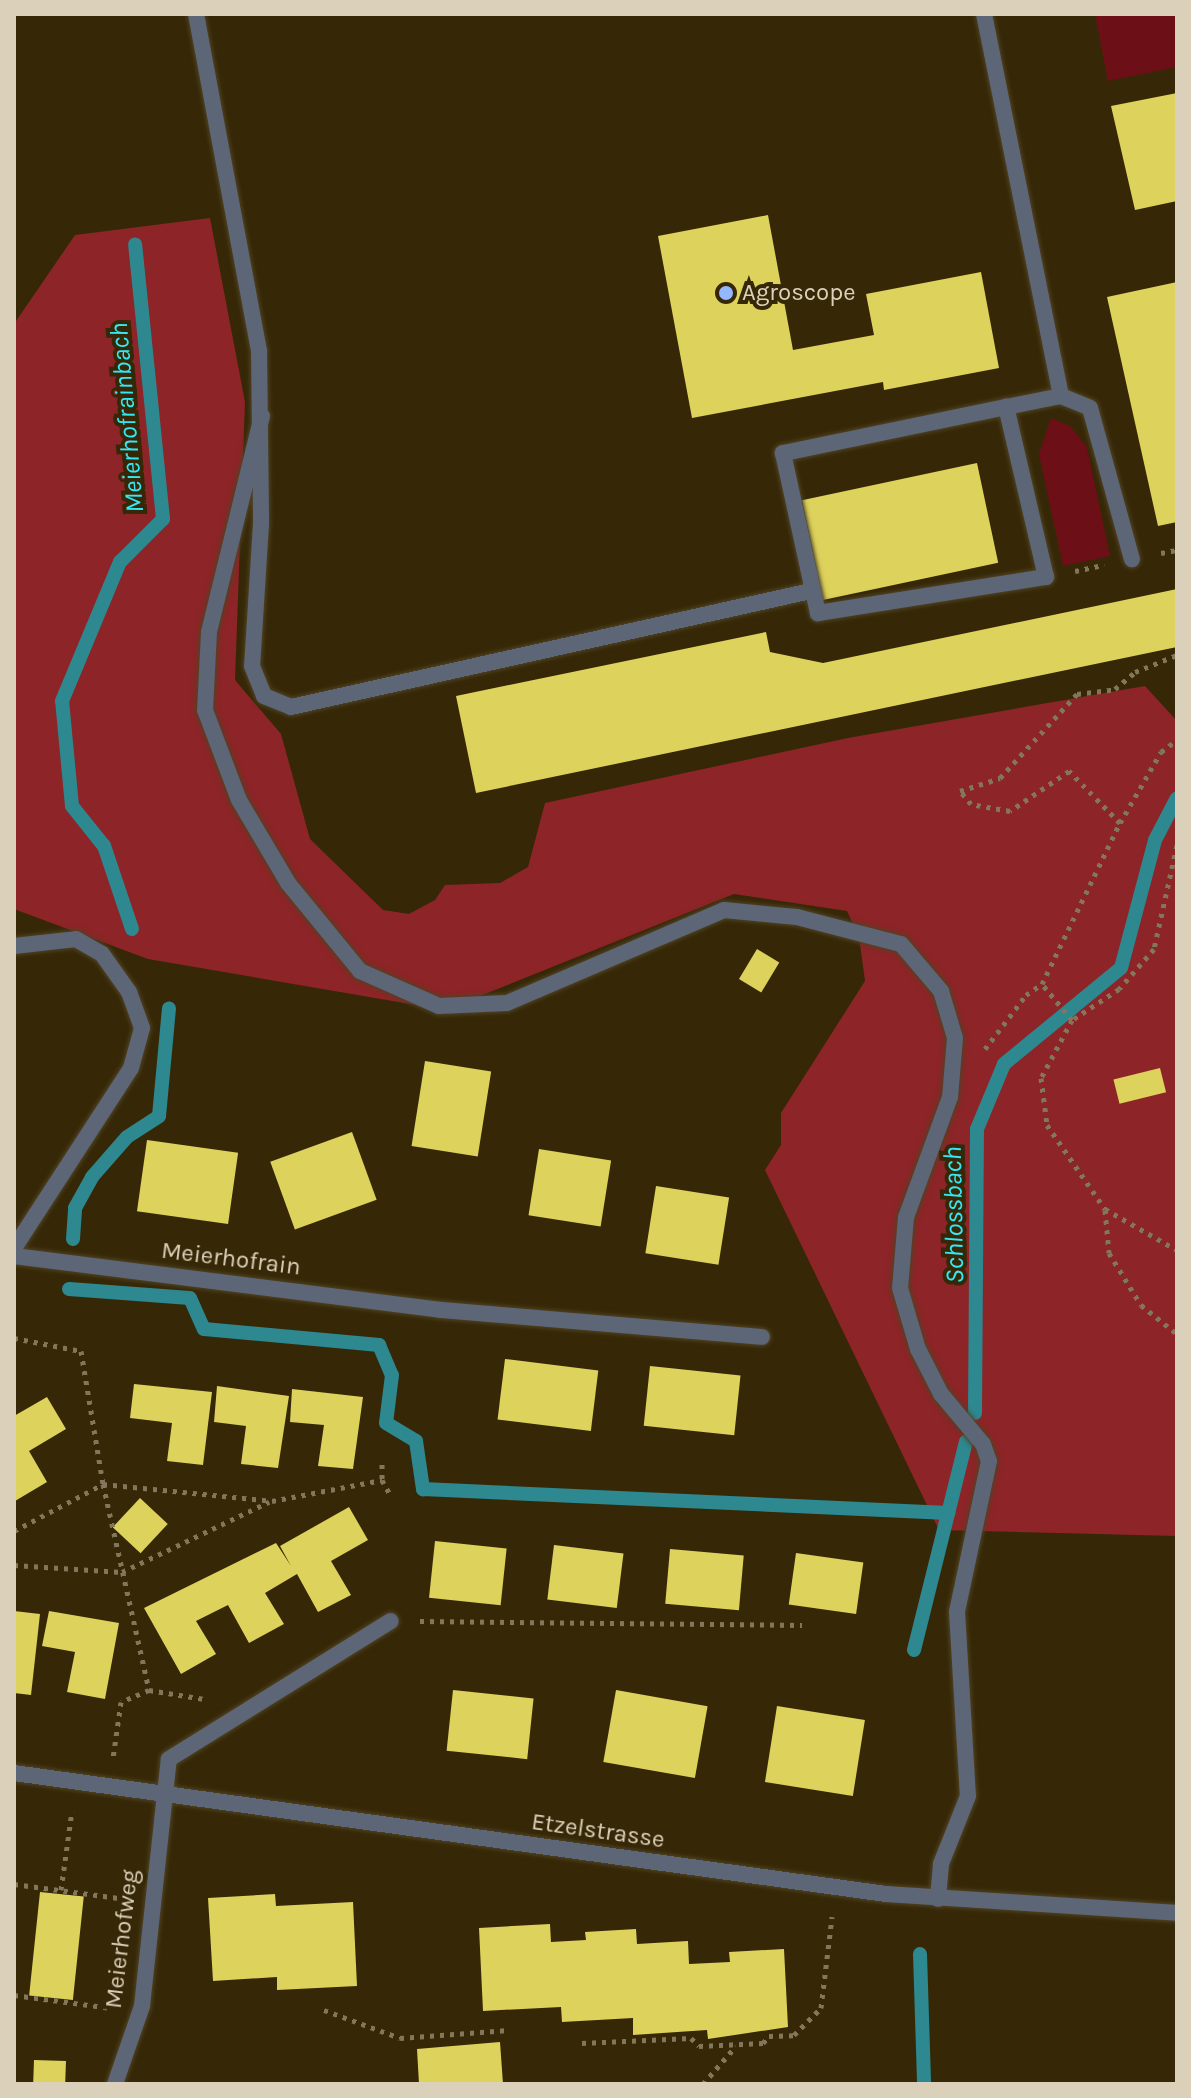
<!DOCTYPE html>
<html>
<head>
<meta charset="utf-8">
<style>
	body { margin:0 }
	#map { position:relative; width:1191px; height:2098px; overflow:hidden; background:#362807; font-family:Karla,sans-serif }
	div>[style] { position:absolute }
	.green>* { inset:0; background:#6c0f16 }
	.forest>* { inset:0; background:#8d2427 }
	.stream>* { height:14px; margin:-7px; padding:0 7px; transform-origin:7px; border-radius:7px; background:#2d8890 }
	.building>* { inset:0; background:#ddd25b; transform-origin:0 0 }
	.path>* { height:5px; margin-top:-2.5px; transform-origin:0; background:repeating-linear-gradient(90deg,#83775b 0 4px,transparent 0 10px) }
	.roads { filter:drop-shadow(0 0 2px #504324) drop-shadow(0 0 2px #504324) }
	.lane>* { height:16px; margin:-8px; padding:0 8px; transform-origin:8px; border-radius:8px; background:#5d6677 }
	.street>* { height:16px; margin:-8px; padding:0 8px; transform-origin:8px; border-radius:8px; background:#5d6677 }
	.dots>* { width:22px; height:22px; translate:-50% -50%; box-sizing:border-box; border:4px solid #362807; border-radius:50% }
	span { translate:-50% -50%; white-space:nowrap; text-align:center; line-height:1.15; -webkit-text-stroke:8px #362807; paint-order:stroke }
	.poi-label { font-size:24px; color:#dbd0ba }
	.left { translate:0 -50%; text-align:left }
	.street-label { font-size:24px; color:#dbd0ba }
	.water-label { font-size:26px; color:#35e7f6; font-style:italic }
	.frame { position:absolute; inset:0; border:16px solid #dbd0ba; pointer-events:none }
</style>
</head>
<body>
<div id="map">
	<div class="green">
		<i style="clip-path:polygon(1095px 14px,1177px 14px,1177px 67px,1108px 81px)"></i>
		<i style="clip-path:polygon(1051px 418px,1070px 426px,1087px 447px,1110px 556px,1063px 566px,1039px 454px)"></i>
	</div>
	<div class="forest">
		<i style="clip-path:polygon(210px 218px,245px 402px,235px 680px,281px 734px,310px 839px,383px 910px,409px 914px,435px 900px,445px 885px,500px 883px,528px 867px,545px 803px,848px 738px,1145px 686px,1177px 721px,1177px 1536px,939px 1530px,765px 1170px,781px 1145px,781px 1113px,865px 981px,859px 937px,847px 911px,734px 894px,445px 1010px,148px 959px,14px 909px,14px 324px,75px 235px)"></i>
	</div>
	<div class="stream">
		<i style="left:132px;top:929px;width:88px;rotate:-108.6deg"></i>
		<i style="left:104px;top:846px;width:51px;rotate:-128.7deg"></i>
		<i style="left:72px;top:806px;width:105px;rotate:-95.4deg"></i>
		<i style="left:62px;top:701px;width:151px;rotate:-67.4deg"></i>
		<i style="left:120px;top:562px;width:61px;rotate:-45deg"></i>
		<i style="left:163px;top:519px;width:276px;rotate:-95.8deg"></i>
		<i style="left:73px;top:1239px;width:31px;rotate:-86deg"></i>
		<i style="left:75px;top:1208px;width:35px;rotate:-61deg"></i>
		<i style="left:92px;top:1177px;width:53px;rotate:-48.8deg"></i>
		<i style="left:127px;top:1137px;width:38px;rotate:-33deg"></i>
		<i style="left:159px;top:1116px;width:108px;rotate:-84.7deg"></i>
		<i style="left:69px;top:1289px;width:121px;rotate:4.3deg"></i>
		<i style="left:190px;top:1298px;width:34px;rotate:66deg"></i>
		<i style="left:204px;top:1329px;width:176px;rotate:5.2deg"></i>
		<i style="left:379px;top:1345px;width:33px;rotate:67deg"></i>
		<i style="left:392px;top:1375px;width:48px;rotate:97.1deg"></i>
		<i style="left:386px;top:1423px;width:35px;rotate:31deg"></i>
		<i style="left:416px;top:1441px;width:49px;rotate:81.7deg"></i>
		<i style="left:423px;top:1489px;width:526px;rotate:2.62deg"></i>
		<i style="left:975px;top:1413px;width:284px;rotate:-89.6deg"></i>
		<i style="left:977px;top:1129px;width:70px;rotate:-67.4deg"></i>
		<i style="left:1004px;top:1064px;width:151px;rotate:-39.4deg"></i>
		<i style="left:1121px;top:968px;width:132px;rotate:-75.1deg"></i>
		<i style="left:1155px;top:840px;width:47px;rotate:-62.4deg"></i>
		<i style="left:914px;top:1650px;width:215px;rotate:-76deg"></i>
		<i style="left:920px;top:1954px;width:130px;rotate:88.2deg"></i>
	</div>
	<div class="building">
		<i style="clip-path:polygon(1177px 93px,1177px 201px,1135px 210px,1111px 106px)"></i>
		<i style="clip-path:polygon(768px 215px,793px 350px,874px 335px,866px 294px,981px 272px,999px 368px,884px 390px,883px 382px,692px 418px,658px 236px)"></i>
		<i style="clip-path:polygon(1177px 282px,1177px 522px,1158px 526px,1107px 297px)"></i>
		<i style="left:977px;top:463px;width:102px;height:179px;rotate:78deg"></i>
		<i style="clip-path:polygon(1177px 589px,1177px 647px,476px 793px,456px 696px,766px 632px,770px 652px,823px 663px)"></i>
		<i style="left:757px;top:949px;width:26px;height:35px;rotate:31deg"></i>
		<i style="left:425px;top:1061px;width:67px;height:86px;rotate:9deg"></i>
		<i style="left:1160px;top:1068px;width:25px;height:48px;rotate:76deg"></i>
		<i style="left:352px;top:1132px;width:72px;height:87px;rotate:70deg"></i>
		<i style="left:147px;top:1140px;width:92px;height:72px;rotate:8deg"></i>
		<i style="left:539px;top:1149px;width:73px;height:67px;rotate:9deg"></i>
		<i style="left:656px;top:1186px;width:74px;height:68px;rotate:9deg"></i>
		<i style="left:505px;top:1359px;width:94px;height:61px;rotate:7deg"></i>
		<i style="left:650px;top:1366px;width:91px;height:60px;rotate:6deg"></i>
		<i style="clip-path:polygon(134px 1384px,212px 1392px,203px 1465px,167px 1461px,172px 1423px,130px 1418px)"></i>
		<i style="clip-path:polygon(217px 1386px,289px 1396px,278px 1468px,241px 1464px,246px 1426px,214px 1422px)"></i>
		<i style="clip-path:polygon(292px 1389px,363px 1397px,353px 1469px,318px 1466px,324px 1425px,290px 1422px)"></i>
		<i style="clip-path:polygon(47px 1397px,66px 1429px,29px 1451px,47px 1482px,15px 1501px,14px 1416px)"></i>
		<i style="left:140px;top:1498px;width:38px;height:40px;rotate:43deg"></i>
		<i style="clip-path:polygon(349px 1507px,368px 1540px,331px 1561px,351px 1595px,318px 1612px,297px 1574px,265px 1593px,284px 1624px,249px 1643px,228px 1605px,196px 1621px,216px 1654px,181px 1674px,144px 1608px,276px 1543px,291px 1566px,280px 1546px)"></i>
		<i style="left:435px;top:1541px;width:72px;height:57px;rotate:6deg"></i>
		<i style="left:554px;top:1545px;width:70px;height:55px;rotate:7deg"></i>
		<i style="left:670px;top:1549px;width:74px;height:55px;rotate:5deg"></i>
		<i style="left:796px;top:1553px;width:68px;height:52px;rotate:8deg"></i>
		<i style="clip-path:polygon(14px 1611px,40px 1614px,31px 1695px,14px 1693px)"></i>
		<i style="clip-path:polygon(49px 1611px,119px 1623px,105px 1699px,67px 1692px,75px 1652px,42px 1646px)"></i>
		<i style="left:453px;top:1690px;width:81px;height:61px;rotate:6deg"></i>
		<i style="left:616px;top:1690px;width:93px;height:73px;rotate:10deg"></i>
		<i style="left:777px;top:1706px;width:89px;height:77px;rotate:9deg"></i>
		<i style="left:40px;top:1892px;width:44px;height:104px;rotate:6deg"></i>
		<i style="clip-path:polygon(275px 1894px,276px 1906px,353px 1902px,357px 1986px,277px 1990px,277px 1977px,213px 1981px,208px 1898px)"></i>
		<i style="clip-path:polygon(550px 1924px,551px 1942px,586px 1940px,585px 1932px,636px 1929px,637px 1944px,688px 1941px,689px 1964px,730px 1962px,729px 1952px,784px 1949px,788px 2027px,708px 2039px,707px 2030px,633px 2035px,633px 2018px,562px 2022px,561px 2007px,483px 2011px,479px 1928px)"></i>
		<i style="clip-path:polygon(500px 2042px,503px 2084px,419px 2084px,417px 2049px)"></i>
		<i style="left:34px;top:2060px;width:32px;height:24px;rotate:2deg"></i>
	</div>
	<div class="path">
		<i style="left:1161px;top:553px;width:16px;rotate:-11deg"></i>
		<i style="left:1075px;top:571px;width:30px;rotate:-12deg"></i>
		<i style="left:1120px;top:823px;width:82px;rotate:-60deg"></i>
		<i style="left:1161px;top:752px;width:20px;rotate:-37deg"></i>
		<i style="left:1177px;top:845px;width:107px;rotate:102.5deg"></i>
		<i style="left:1154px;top:949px;width:53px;rotate:131.2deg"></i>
		<i style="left:1119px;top:989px;width:56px;rotate:146.6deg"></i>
		<i style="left:1072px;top:1020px;width:66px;rotate:118.1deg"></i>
		<i style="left:1041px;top:1078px;width:47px;rotate:82.7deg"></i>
		<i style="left:1047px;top:1125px;width:102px;rotate:55.4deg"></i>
		<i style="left:1105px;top:1209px;width:83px;rotate:29.7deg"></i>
		<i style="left:1072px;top:1020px;width:47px;rotate:-129.8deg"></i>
		<i style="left:1042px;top:984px;width:179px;rotate:-64.2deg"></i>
		<i style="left:1120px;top:823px;width:73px;rotate:-134.4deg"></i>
		<i style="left:1069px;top:771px;width:71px;rotate:145.9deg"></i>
		<i style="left:1010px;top:811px;width:40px;rotate:-170deg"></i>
		<i style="left:971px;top:804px;width:17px;rotate:-130deg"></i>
		<i style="left:960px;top:791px;width:42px;rotate:-18deg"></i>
		<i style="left:1000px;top:778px;width:114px;rotate:-47.5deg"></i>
		<i style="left:1077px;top:694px;width:38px;rotate:-7deg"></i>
		<i style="left:1115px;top:689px;width:26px;rotate:-40deg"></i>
		<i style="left:1135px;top:672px;width:45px;rotate:-22deg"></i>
		<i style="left:985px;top:1049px;width:68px;rotate:-52.8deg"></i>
		<i style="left:1026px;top:995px;width:19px;rotate:-35deg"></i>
		<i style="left:1105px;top:1210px;width:43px;rotate:84.7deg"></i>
		<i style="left:1109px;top:1253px;width:61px;rotate:58.4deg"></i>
		<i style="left:1141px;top:1305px;width:46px;rotate:38.9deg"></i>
		<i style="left:14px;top:1338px;width:68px;rotate:11deg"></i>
		<i style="left:81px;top:1351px;width:135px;rotate:80.6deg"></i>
		<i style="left:103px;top:1484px;width:211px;rotate:77.4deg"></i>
		<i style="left:149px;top:1690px;width:30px;rotate:157deg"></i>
		<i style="left:121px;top:1702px;width:57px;rotate:98.1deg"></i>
		<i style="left:382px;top:1464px;width:16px;rotate:90deg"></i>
		<i style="left:382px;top:1480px;width:18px;rotate:61deg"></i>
		<i style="left:14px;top:1531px;width:101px;rotate:-27.8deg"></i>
		<i style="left:103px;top:1484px;width:170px;rotate:5.7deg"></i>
		<i style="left:272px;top:1501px;width:112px;rotate:-10.8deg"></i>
		<i style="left:14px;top:1565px;width:108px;rotate:3.7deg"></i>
		<i style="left:122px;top:1572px;width:163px;rotate:-25.5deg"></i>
		<i style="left:420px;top:1621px;width:382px;rotate:0.6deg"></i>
		<i style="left:149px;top:1690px;width:56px;rotate:9.3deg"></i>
		<i style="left:14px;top:1884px;width:113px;rotate:7.6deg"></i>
		<i style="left:61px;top:1890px;width:80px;rotate:-82.1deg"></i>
		<i style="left:14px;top:1995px;width:98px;rotate:7.6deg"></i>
		<i style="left:324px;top:2010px;width:81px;rotate:20.2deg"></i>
		<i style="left:400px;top:2038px;width:109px;rotate:-4.2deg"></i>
		<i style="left:582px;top:2043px;width:109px;rotate:-2.6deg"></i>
		<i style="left:691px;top:2038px;width:11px;rotate:45deg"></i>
		<i style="left:699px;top:2046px;width:64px;rotate:-2.7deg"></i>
		<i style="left:763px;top:2043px;width:9px;rotate:-49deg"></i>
		<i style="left:769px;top:2036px;width:25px;rotate:-2deg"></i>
		<i style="left:794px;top:2035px;width:38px;rotate:-45deg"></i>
		<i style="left:821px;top:2008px;width:92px;rotate:-83.1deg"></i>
		<i style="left:703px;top:2084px;width:50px;rotate:-49deg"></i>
	</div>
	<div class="roads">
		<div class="lane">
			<i style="left:196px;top:14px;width:343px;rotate:79.4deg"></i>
			<i style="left:259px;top:351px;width:173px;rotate:89.3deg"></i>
			<i style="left:261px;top:524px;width:142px;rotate:93.6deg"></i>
			<i style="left:252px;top:666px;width:32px;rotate:68deg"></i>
			<i style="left:264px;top:696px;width:29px;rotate:22deg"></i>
			<i style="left:291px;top:707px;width:533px;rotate:-12.58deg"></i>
			<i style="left:984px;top:14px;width:390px;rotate:78.6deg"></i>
			<i style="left:1061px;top:396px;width:56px;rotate:168.7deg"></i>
			<i style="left:1006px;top:407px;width:228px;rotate:168.3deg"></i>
			<i style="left:783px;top:453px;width:164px;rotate:77.7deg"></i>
			<i style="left:818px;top:613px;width:231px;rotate:-9deg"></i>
			<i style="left:1046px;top:577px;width:175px;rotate:-103.2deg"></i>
			<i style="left:1061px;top:396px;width:31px;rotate:22deg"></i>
			<i style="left:1090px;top:408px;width:157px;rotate:74.5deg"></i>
			<i style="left:262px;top:416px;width:222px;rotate:103.8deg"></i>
			<i style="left:209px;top:632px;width:78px;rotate:92.9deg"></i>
			<i style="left:205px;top:710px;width:96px;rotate:69.3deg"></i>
			<i style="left:239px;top:800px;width:96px;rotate:59.4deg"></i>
			<i style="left:288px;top:883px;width:114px;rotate:50.7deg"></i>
			<i style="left:360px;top:971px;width:86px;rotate:23.9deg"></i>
			<i style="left:439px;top:1006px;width:68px;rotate:-2.5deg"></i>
			<i style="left:507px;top:1003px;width:236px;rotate:-23.2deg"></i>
			<i style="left:724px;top:910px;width:73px;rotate:5.5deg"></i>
			<i style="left:797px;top:917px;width:107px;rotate:14.6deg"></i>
			<i style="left:901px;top:944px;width:62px;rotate:49.6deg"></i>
			<i style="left:941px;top:991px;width:49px;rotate:73.4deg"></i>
			<i style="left:955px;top:1038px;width:59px;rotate:94.8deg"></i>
			<i style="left:950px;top:1097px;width:128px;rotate:110.1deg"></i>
			<i style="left:906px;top:1217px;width:71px;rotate:94.8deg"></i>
			<i style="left:900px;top:1288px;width:64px;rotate:73.6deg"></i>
			<i style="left:918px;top:1349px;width:51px;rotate:62.9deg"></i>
			<i style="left:941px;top:1394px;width:65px;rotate:50deg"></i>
			<i style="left:983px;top:1444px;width:18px;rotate:71deg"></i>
			<i style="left:989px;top:1461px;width:154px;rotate:102deg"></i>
			<i style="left:957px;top:1612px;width:184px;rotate:86.6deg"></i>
			<i style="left:968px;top:1796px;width:73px;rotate:111.7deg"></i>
			<i style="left:941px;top:1864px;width:35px;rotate:95deg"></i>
		</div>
		<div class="street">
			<i style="left:14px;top:946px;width:62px;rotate:-6.4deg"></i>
			<i style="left:76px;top:939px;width:30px;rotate:30deg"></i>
			<i style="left:102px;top:954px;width:47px;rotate:54.6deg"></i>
			<i style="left:129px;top:992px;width:38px;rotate:70deg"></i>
			<i style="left:142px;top:1028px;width:41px;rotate:105.4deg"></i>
			<i style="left:131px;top:1068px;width:215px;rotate:123deg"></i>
			<i style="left:14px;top:1256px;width:430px;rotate:7.2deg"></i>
			<i style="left:441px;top:1310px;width:322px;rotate:4.8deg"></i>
			<i style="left:14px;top:1773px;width:880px;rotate:7.9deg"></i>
			<i style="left:886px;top:1894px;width:292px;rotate:3.7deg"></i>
			<i style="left:115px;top:2084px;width:83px;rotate:-70.9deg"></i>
			<i style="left:142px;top:2006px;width:248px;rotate:-83.8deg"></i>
			<i style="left:169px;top:1759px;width:261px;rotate:-31.9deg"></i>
		</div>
	</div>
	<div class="dots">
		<i style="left:726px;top:293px;background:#94b7fd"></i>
	</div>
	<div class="poi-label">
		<span class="left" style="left:742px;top:293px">Agroscope</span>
	</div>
	<div class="street-label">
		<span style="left:231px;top:1259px;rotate:7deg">Meierhofrain</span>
		<span style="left:598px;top:1831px;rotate:8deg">Etzelstrasse</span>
		<span style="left:122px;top:1939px;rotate:-83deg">Meierhofweg</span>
	</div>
	<div class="water-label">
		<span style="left:127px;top:418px;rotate:-95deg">Meierhofrainbach</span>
		<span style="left:954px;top:1215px;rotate:-91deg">Schlossbach</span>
	</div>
	<div class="frame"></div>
</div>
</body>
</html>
